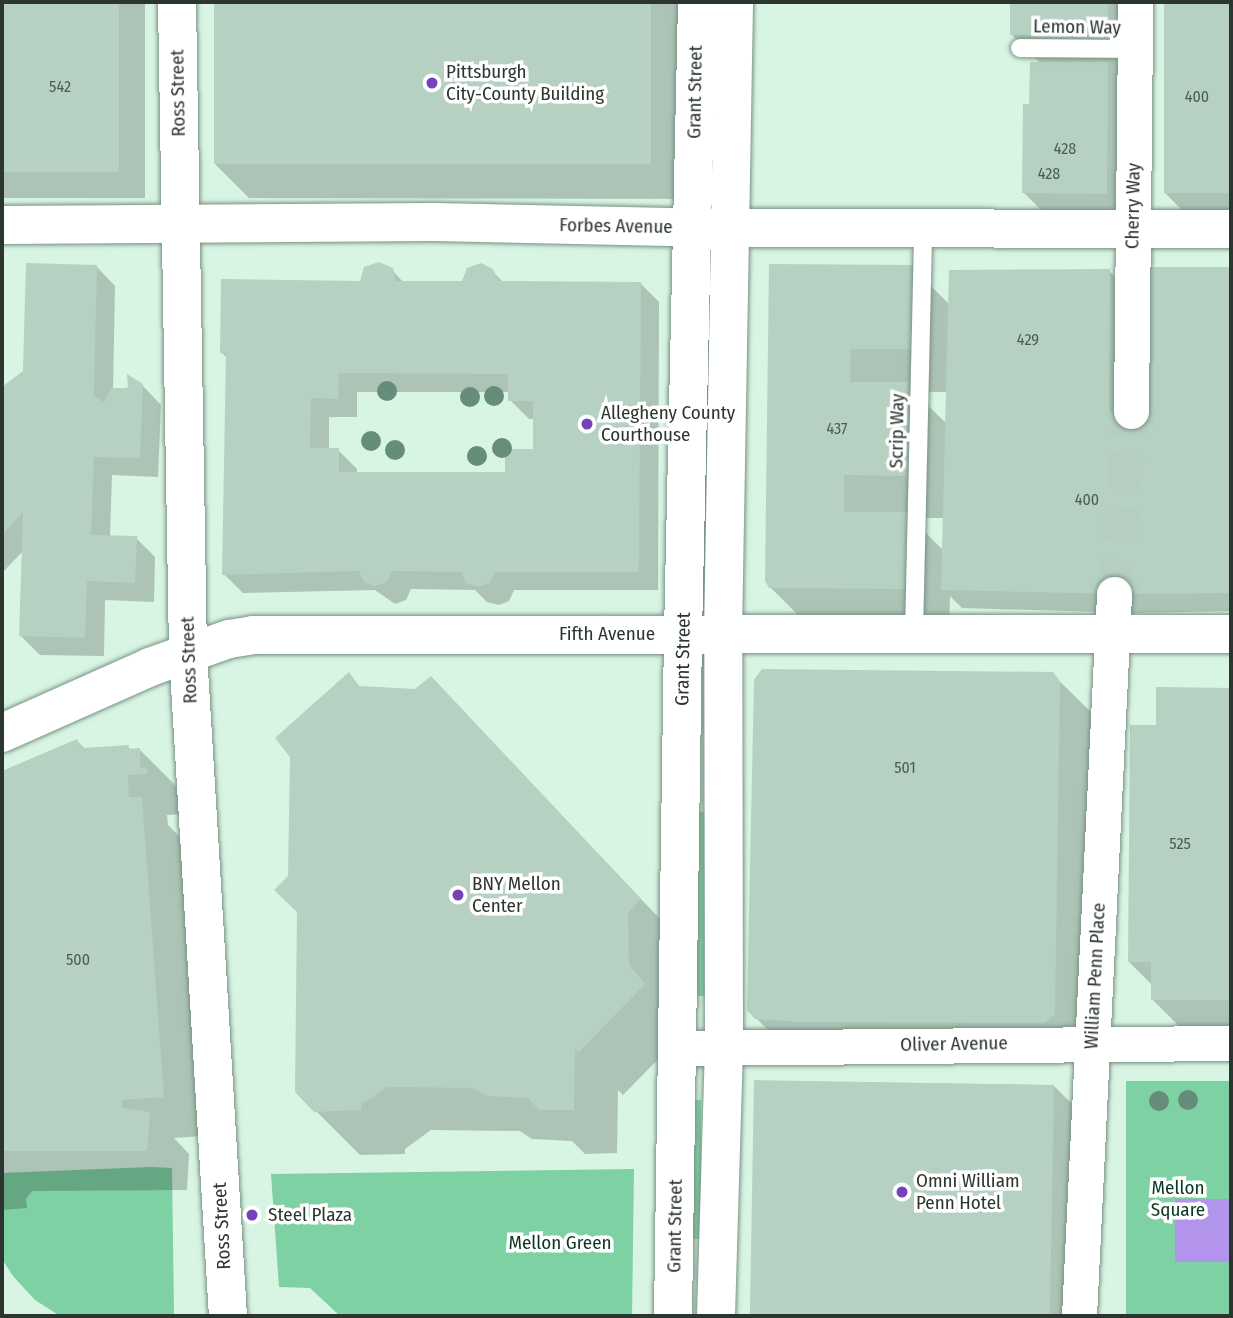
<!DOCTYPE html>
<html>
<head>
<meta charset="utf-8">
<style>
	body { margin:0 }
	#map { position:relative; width:1233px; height:1318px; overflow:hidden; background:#d8f4e3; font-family:"Fira Sans Condensed",sans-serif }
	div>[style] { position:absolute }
	.green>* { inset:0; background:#7dd1a3; transform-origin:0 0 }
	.water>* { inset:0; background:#b294ec; transform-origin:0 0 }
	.shadow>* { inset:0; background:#0003; transform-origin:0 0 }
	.building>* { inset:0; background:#b6d1c1; transform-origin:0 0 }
	.minor-tunnel>* { height:35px; margin-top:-17.5px; transform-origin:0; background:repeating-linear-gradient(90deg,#b6cebf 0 35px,transparent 0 53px) }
	.roads { filter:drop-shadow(0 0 2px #789282) drop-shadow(0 0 2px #789282) }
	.service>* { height:18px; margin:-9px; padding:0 9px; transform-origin:9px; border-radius:9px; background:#fff }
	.minor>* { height:35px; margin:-17.5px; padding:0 17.5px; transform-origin:17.5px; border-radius:17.5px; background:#fff }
	.tertiary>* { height:38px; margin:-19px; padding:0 19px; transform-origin:19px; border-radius:19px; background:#fff }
	.secondary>* { height:38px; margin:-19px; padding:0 19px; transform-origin:19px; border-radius:19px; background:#fff }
	.primary>* { height:38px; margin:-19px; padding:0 19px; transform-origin:19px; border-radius:19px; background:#fff }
	.trees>* { width:20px; height:20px; margin:-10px; border-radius:50%; background:#668d79 }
	.dots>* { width:19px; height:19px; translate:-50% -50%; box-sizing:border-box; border:4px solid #fff; border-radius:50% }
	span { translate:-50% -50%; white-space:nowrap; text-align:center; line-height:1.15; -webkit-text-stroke:7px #fff; paint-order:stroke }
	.number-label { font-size:16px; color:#4e5d54 }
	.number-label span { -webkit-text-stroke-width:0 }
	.street-label { font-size:19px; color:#2c3630 }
	.poi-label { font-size:19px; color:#2c3630 }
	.left { translate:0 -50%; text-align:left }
	.park-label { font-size:19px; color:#093823 }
	.frame { position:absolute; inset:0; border:4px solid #2c3630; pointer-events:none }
</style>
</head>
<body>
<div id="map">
	<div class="green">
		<i style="left:692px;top:812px;width:14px;height:184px"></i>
		<i style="left:1126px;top:1081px;width:105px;height:235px"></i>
		<i style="left:687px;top:1100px;width:14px;height:139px"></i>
		<i style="clip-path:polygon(151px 1167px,172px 1168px,174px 1316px,60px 1316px,35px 1300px,13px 1276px,2px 1259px,2px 1173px)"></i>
		<i style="clip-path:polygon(634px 1169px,632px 1316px,340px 1316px,310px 1288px,279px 1287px,271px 1174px)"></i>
	</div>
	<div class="water">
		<i style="left:1231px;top:1199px;width:63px;height:56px;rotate:90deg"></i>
	</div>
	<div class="shadow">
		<i style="left:2px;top:2px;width:143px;height:196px"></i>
		<i style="clip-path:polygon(215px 2px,685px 2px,684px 199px,249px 198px,214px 163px)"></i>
		<i style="clip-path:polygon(1012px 2px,1151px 2px,1149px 236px,1067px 236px,1024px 193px,1031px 106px,1041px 64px,1012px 35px)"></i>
		<i style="clip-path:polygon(1166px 2px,1231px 2px,1231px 219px,1191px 219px,1164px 192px)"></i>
		<i style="clip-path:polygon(96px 266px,115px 286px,113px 390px,142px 385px,161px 405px,158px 477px,112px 475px,110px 537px,136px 538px,155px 557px,154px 602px,105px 600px,104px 656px,40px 655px,21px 636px,24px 550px,2px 573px,2px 388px,6px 388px,25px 372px)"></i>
		<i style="clip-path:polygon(evenodd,771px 266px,912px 267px,950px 305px,1109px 271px,1128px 290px,1137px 269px,1231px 269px,1231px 611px,1134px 613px,962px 608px,950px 596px,949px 632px,814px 631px,770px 587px,771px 266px,914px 392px,948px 392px,947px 424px,914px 392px,771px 266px,911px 518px,945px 518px,944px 551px,911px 518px)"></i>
		<i style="clip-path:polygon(evenodd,392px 270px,404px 283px,463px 283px,492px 271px,504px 283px,640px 283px,659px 302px,658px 590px,514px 590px,509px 601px,499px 605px,487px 602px,475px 590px,411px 589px,406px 600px,395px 604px,375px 590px,243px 593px,224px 574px,228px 359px,221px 352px,392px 270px,357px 392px,510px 392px,510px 400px,529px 419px,535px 419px,535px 451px,507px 474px,357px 474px,357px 469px,338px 450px,329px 450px,329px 417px,357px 417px,357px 392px)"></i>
		<i style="clip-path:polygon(1052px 674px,1093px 714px,1085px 1062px,797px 1059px,756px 1018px)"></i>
		<i style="clip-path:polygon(349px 675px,361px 688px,416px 691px,431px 679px,684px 944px,688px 1029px,623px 1095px,618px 1090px,617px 1153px,585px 1154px,572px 1141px,532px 1139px,520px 1131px,431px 1130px,405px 1149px,405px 1154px,360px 1155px,316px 1111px,298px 912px,290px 877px)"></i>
		<i style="clip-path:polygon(1158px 689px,1231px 690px,1231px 1043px,1196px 1043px,1152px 999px,1152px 985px,1129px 962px,1158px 726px)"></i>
		<i style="clip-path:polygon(77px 741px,86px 750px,128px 747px,132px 751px,140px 750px,180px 790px,187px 814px,167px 815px,168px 825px,182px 839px,203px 1136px,174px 1138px,189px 1154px,187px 1190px,32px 1191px,26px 1199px,27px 1208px,2px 1210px,2px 773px)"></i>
		<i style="clip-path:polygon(756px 1081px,1053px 1085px,1072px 1104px,1068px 1316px,753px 1316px)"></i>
	</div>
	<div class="building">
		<i style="left:2px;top:2px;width:117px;height:170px"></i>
		<i style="left:214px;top:2px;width:437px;height:162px"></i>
		<i style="left:1010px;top:2px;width:98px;height:33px"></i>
		<i style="left:1164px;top:2px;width:67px;height:191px"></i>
		<i style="clip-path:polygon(1030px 62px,1108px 62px,1107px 194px,1022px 193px,1023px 104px,1029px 104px)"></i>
		<i style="clip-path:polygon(evenodd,379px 262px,393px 268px,396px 281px,462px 281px,467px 268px,481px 263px,493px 269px,498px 281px,641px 282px,639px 572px,495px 572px,490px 583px,479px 587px,466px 583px,462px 572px,392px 571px,387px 582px,375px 586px,364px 582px,359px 571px,222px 575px,226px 353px,220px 353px,221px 279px,360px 281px,364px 267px,379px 262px,339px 373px,508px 374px,508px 401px,533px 401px,533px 449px,505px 449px,505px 472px,339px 472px,339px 448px,310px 448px,311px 398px,338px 399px,339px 373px)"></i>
		<i style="clip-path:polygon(26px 263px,97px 265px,94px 396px,104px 402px,111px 388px,128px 388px,127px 374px,143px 384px,140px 458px,94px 457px,91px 535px,137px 536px,135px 583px,87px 581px,85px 638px,19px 636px,23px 512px,2px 535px,2px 387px,23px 371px)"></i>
		<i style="clip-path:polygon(769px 264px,913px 265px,912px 349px,851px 349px,850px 382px,908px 382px,907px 476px,844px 475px,844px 512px,908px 512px,907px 589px,769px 588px,765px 581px)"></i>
		<i style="clip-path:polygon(1135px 267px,1231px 267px,1231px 593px,1114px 594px,941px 590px,949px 270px,1110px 269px,1109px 411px,1131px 411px)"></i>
		<i style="clip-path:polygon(762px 669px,1053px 672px,1060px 681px,1055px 1014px,1045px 1023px,800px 1022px,755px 1019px,747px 1010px,754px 680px)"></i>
		<i style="clip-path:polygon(349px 672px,359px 686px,415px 689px,431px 676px,641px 899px,628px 913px,629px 965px,645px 984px,578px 1053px,575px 1049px,574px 1110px,539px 1110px,528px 1098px,487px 1096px,474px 1088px,387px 1087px,361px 1105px,362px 1110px,314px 1112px,295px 1092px,297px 912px,274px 890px,288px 876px,290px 757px,275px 738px)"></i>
		<i style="clip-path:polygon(1156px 687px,1231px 688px,1231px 1000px,1151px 1000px,1151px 962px,1128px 962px,1130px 725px,1156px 725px)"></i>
		<i style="clip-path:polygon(77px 739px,82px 748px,129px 745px,128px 749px,140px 748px,140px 767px,147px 768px,147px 774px,128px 775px,129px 797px,142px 797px,164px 1097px,122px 1100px,122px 1108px,150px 1112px,147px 1151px,2px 1151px,2px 771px)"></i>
		<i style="left:754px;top:1080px;width:300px;height:236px;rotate:1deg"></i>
	</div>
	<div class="minor-tunnel">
		<i style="left:1114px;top:594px;width:184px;rotate:-84.7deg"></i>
	</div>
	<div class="roads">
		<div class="service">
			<i style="left:1020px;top:48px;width:114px;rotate:0.5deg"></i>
			<i style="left:914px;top:634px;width:406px;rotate:-88.7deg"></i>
		</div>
		<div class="minor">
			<i style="left:1131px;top:411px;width:409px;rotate:-89.4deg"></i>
			<i style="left:678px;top:1048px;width:553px;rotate:-0.52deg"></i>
			<i style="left:1079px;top:1316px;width:723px;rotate:-87.22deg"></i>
		</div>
		<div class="tertiary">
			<i style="left:729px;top:228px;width:502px;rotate:0.11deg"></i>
		</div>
		<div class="secondary">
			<i style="left:177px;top:2px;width:651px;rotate:89.03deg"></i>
			<i style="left:188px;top:653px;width:664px;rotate:86.55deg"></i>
		</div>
		<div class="primary">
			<i style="left:2px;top:225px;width:432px;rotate:-0.4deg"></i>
			<i style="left:434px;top:222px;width:283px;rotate:1.2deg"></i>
			<i style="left:2px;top:733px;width:162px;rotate:-24deg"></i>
			<i style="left:150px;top:667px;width:84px;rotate:-19.5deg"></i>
			<i style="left:229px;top:639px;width:24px;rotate:-9deg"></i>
			<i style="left:253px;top:635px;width:978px;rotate:-0.06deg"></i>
			<i style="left:673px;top:1316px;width:682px;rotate:-89.16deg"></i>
			<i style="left:683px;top:634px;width:632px;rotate:-88.73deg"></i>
			<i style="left:716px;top:1316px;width:269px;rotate:-88.3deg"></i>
			<i style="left:724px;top:1047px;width:413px;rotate:-90.1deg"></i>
			<i style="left:723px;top:634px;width:632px;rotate:-89deg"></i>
		</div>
	</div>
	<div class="trees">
		<i style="left:387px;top:391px"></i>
		<i style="left:494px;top:396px"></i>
		<i style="left:470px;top:397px"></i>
		<i style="left:371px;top:441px"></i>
		<i style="left:502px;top:448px"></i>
		<i style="left:395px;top:450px"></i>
		<i style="left:477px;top:456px"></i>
		<i style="left:1188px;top:1100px"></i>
		<i style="left:1159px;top:1101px"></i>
	</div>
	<div class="dots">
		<i style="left:432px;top:83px;background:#7442ba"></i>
		<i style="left:587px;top:424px;background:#7442ba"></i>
		<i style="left:458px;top:895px;background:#7442ba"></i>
		<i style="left:902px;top:1192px;background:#7442ba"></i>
		<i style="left:252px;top:1215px;background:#7442ba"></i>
	</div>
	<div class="number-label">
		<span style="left:60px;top:87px">542</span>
		<span style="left:1197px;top:97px">400</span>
		<span style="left:1065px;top:149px">428</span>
		<span style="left:1049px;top:174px">428</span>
		<span style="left:1028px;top:340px">429</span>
		<span style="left:837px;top:429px">437</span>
		<span style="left:1087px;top:500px">400</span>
		<span style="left:905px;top:768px">501</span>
		<span style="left:1180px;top:844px">525</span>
		<span style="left:78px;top:960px">500</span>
	</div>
	<div class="street-label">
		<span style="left:1077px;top:27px;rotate:1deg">Lemon Way</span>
		<span style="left:695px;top:92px;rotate:-89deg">Grant Street</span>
		<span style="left:178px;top:93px;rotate:-91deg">Ross Street</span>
		<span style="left:1133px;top:206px;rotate:-89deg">Cherry Way</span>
		<span style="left:616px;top:226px;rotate:1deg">Forbes Avenue</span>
		<span style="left:897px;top:431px;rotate:-89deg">Scrip Way</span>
		<span style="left:607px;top:634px">Fifth Avenue</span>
		<span style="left:683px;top:659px;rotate:-89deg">Grant Street</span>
		<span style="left:189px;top:660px;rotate:-92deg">Ross Street</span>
		<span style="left:1095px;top:976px;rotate:-87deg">William Penn Place</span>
		<span style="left:954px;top:1044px;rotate:-1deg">Oliver Avenue</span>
		<span style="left:222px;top:1226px;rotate:-93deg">Ross Street</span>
		<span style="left:675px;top:1226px;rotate:-89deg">Grant Street</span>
	</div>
	<div class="poi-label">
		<span class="left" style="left:446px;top:83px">Pittsburgh<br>City-County Building</span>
		<span class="left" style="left:601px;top:424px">Allegheny County<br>Courthouse</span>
		<span class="left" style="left:472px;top:895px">BNY Mellon<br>Center</span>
		<span class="left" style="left:916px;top:1192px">Omni William<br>Penn Hotel</span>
		<span class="left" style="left:268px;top:1215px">Steel Plaza</span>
	</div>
	<div class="park-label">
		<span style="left:1178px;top:1199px">Mellon<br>Square</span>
		<span style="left:560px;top:1243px">Mellon Green</span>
	</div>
	<div class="frame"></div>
</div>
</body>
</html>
